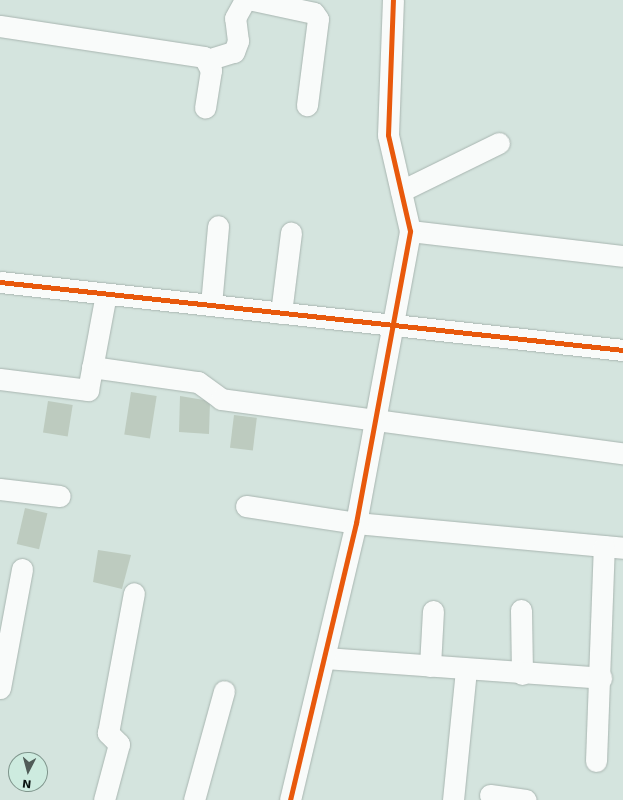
<!DOCTYPE html>
<html>
<head>
<meta charset="utf-8">
<style>
	body { margin:0 }
	#map { position:relative; width:623px; height:800px; overflow:hidden; background:#d4e4de; font-family:"DejaVu Sans",sans-serif }
	div>[style] { position:absolute }
	.building>* { inset:0; background:#bdcbbf; transform-origin:0 0 }
	.roads { filter:drop-shadow(0 0 1px #a8b5b0) drop-shadow(0 0 1px #a8b5b0) }
	.minor>* { height:21px; margin:-10.5px; padding:0 10.5px; transform-origin:10.5px; border-radius:10.5px; background:#f9fbfa }
	.cycleway>* { height:5px; margin:-2.5px; padding:0 2.5px; transform-origin:2.5px; border-radius:2.5px; background:#e8590c }
	span { translate:-50% -50%; white-space:nowrap; text-align:center; line-height:1.15; -webkit-text-stroke:3px #cdebdf; paint-order:stroke }
	.north { position:absolute; left:8px; top:752px; width:40px; height:40px; box-sizing:border-box; background:#cdebdf; border:1px solid #7f958c; border-radius:50%; rotate:186deg; font-size:11px; font-weight:700; line-height:16px; text-align:center; color:#091310 }
	.north::after { content:''; display:block; margin:auto; width:14px; height:18px; background:#505c58; clip-path:polygon(50% 0,100% 100%,50% 72%,0 100%) }
</style>
</head>
<body>
<div id="map">
	<div class="building">
		<i style="left:131px;top:392px;width:26px;height:43px;rotate:9deg"></i>
		<i style="clip-path:polygon(180px 396px,210px 401px,209px 434px,179px 432px)"></i>
		<i style="left:48px;top:401px;width:25px;height:32px;rotate:9deg"></i>
		<i style="left:234px;top:415px;width:23px;height:33px;rotate:7deg"></i>
		<i style="left:25px;top:508px;width:23px;height:37px;rotate:13deg"></i>
		<i style="clip-path:polygon(98px 550px,131px 555px,122px 589px,93px 582px)"></i>
	</div>
	<div class="roads">
		<div class="minor">
			<i style="left:253px;top:0;width:62px;rotate:12deg"></i>
			<i style="left:314px;top:13px;width:7px;rotate:56deg"></i>
			<i style="left:318px;top:19px;width:87px;rotate:97.3deg"></i>
			<i style="left:0;top:26px;width:206px;rotate:8.6deg"></i>
			<i style="left:204px;top:57px;width:15px;rotate:62deg"></i>
			<i style="left:211px;top:70px;width:38px;rotate:99deg"></i>
			<i style="left:207px;top:60px;width:28px;rotate:-17deg"></i>
			<i style="left:234px;top:52px;width:12px;rotate:-70deg"></i>
			<i style="left:238px;top:41px;width:23px;rotate:-97deg"></i>
			<i style="left:235px;top:18px;width:21px;rotate:-61deg"></i>
			<i style="left:401px;top:191px;width:109px;rotate:-26.1deg"></i>
			<i style="left:410px;top:231px;width:214px;rotate:6.7deg"></i>
			<i style="left:0;top:282px;width:627px;rotate:6.23deg"></i>
			<i style="left:211px;top:305px;width:79px;rotate:-84.9deg"></i>
			<i style="left:281px;top:313px;width:81px;rotate:-82.9deg"></i>
			<i style="left:92px;top:367px;width:107px;rotate:8.1deg"></i>
			<i style="left:198px;top:382px;width:29px;rotate:36deg"></i>
			<i style="left:221px;top:399px;width:406px;rotate:7.7deg"></i>
			<i style="left:0;top:379px;width:89px;rotate:7.1deg"></i>
			<i style="left:88px;top:390px;width:98px;rotate:-79.4deg"></i>
			<i style="left:0;top:489px;width:60px;rotate:6.7deg"></i>
			<i style="left:246px;top:506px;width:111px;rotate:8.8deg"></i>
			<i style="left:356px;top:523px;width:268px;rotate:5.3deg"></i>
			<i style="left:521px;top:610px;width:64px;rotate:89.1deg"></i>
			<i style="left:325px;top:658px;width:277px;rotate:4.1deg"></i>
			<i style="left:430px;top:666px;width:55px;rotate:-86.9deg"></i>
			<i style="left:0;top:688px;width:121px;rotate:-79.5deg"></i>
			<i style="left:596px;top:761px;width:215px;rotate:-87.9deg"></i>
			<i style="left:490px;top:795px;width:36px;rotate:8deg"></i>
			<i style="left:104px;top:800px;width:58px;rotate:-75deg"></i>
			<i style="left:119px;top:744px;width:16px;rotate:-135deg"></i>
			<i style="left:108px;top:733px;width:142px;rotate:-79.5deg"></i>
			<i style="left:194px;top:800px;width:113px;rotate:-74.6deg"></i>
			<i style="left:290px;top:800px;width:285px;rotate:-76.6deg"></i>
			<i style="left:356px;top:523px;width:297px;rotate:-79.5deg"></i>
			<i style="left:410px;top:231px;width:98px;rotate:-102.9deg"></i>
			<i style="left:388px;top:135px;width:135px;rotate:-87.9deg"></i>
			<i style="left:453px;top:800px;width:132px;rotate:-84.3deg"></i>
		</div>
	</div>
	<div class="cycleway">
		<i style="left:0;top:282px;width:627px;rotate:6.23deg"></i>
		<i style="left:290px;top:800px;width:285px;rotate:-76.6deg"></i>
		<i style="left:356px;top:523px;width:297px;rotate:-79.5deg"></i>
		<i style="left:410px;top:231px;width:98px;rotate:-102.9deg"></i>
		<i style="left:388px;top:135px;width:135px;rotate:-87.9deg"></i>
	</div>
	<div class="north">N</div>
</div>
</body>
</html>
